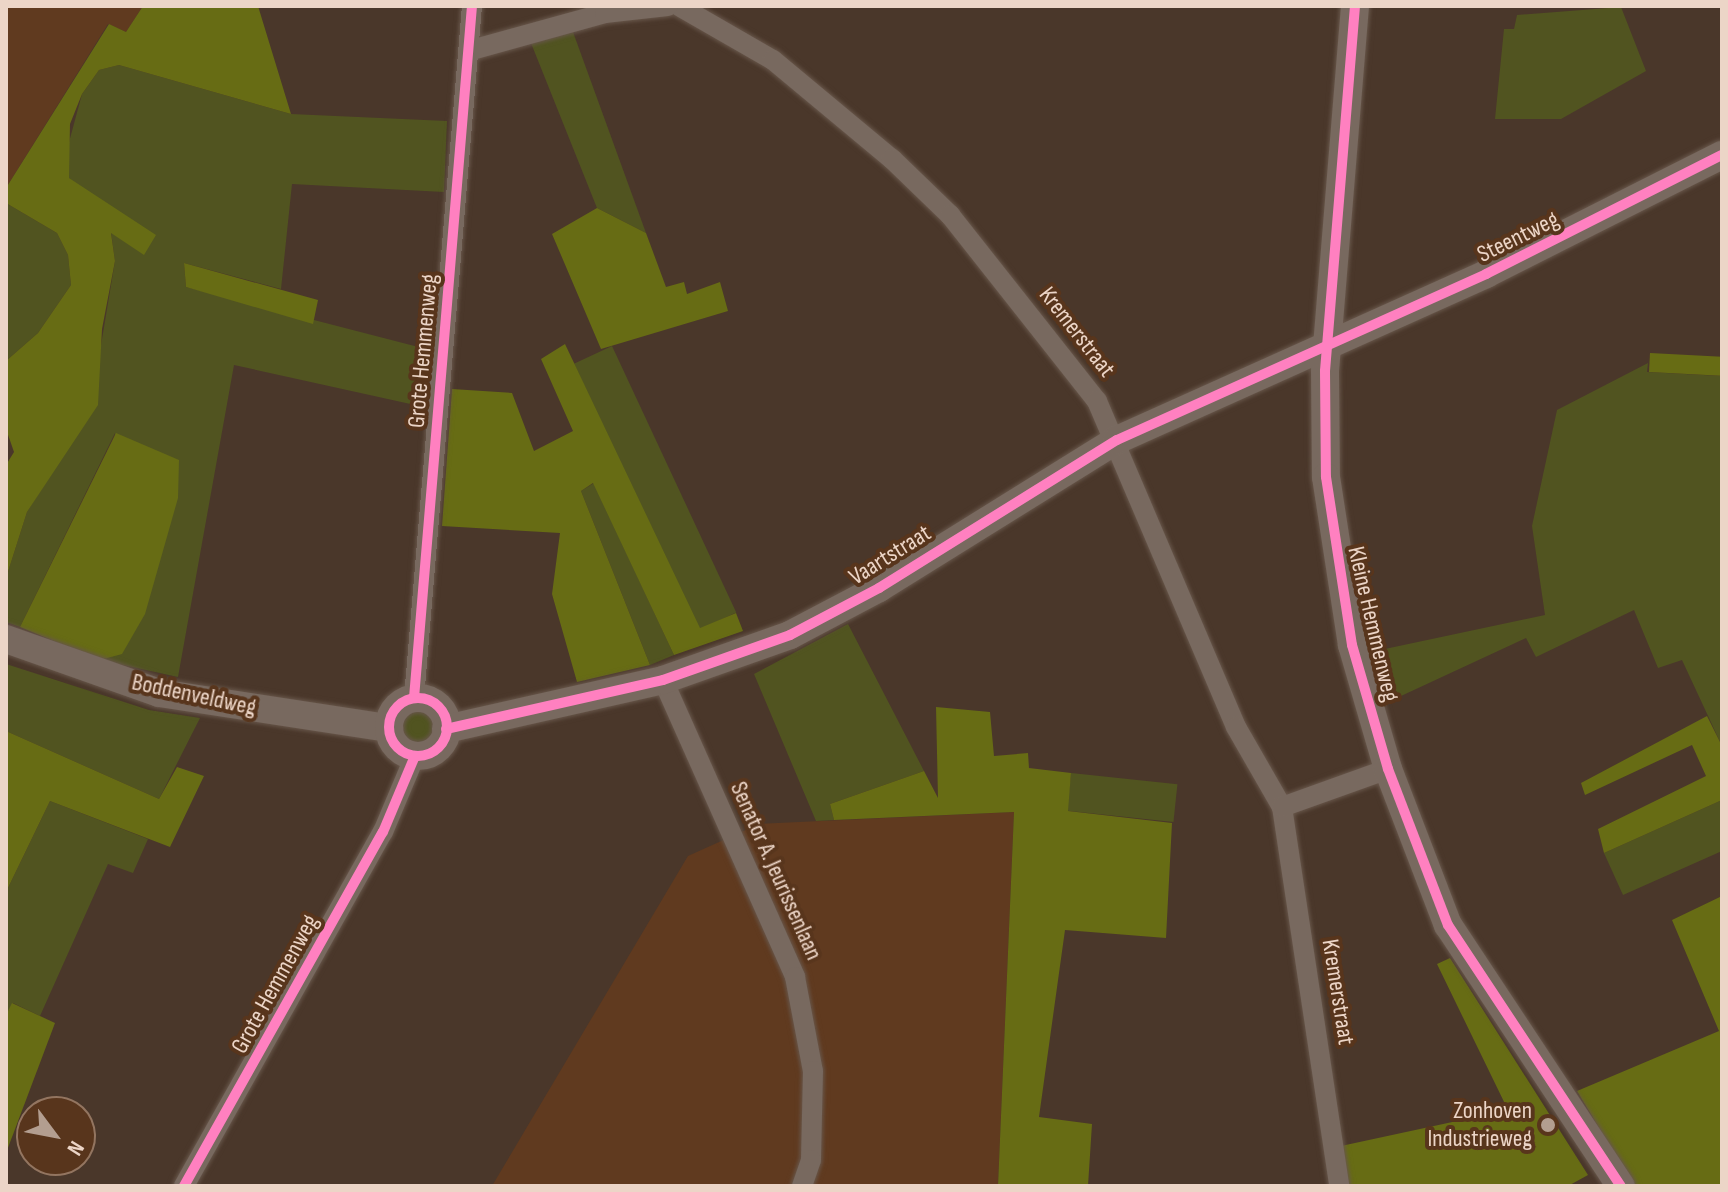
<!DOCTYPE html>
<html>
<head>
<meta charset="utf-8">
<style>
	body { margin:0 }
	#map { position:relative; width:1728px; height:1192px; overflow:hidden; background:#4a372a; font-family:"Sofia Sans Condensed",sans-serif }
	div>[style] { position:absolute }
	.built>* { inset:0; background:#603a1f }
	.green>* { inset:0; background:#515420; transform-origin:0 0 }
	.round { border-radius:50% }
	.forest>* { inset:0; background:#676c14; transform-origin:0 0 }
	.roads { filter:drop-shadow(0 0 2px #67564a) drop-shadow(0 0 2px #67564a) }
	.street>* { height:20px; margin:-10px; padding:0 10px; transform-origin:10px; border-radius:10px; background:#78695f }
	.secondary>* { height:28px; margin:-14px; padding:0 14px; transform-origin:14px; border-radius:14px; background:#78695f }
	.secondary>.ring { margin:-14px; padding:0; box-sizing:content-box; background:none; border:28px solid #78695f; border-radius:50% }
	.cycleway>* { height:10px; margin:-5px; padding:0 5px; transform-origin:5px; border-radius:5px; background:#ff80c0 }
	.cycleway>.ring { margin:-5px; padding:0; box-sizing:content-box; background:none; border:10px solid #ff80c0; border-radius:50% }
	.dots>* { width:22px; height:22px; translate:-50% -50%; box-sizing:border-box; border:4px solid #58351c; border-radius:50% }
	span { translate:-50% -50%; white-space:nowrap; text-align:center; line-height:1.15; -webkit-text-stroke:8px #58351c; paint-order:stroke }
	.street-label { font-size:24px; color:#ecd5c7 }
	.poi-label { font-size:24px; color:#ecd5c7 }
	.right { translate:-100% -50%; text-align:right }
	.frame { position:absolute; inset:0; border:8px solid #ecd5c7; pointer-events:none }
	.north { position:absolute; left:16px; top:1096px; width:80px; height:80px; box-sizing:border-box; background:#58351c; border:2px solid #937560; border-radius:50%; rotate:122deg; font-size:22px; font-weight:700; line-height:32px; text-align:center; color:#ecd5c7 }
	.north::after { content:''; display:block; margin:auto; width:28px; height:36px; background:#b39e90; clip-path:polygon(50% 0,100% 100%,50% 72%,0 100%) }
</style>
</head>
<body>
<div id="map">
	<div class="built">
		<i style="clip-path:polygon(6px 6px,143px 6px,126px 32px,108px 24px,6px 188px)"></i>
		<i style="clip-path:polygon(1014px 812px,998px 1186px,492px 1186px,688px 856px,759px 824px)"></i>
	</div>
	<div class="green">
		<i style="clip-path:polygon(1621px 7px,1646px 71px,1561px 119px,1495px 119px,1504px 29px,1514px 29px,1517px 15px)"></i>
		<i style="clip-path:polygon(573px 32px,646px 233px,597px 208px,531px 43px)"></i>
		<i style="clip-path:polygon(119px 65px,291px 114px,447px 121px,444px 192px,292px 184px,281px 289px,184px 263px,186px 287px,430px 350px,424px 407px,234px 365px,178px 677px,100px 660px,115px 433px,20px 627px,6px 622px,6px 578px,27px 512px,55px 467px,99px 357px,115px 261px,111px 232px,69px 178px,65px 157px,82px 94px,99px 70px)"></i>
		<i style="clip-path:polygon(6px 203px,57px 233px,68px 255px,71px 285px,38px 333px,6px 361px)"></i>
		<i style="left:612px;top:346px;width:294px;height:42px;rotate:65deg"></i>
		<i style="clip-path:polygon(1648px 363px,1647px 372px,1722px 376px,1722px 746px,1682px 660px,1658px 668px,1634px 610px,1536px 657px,1526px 638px,1401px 696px,1375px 685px,1366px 653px,1545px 615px,1532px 526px,1557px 410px)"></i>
		<i style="clip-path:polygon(594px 483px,674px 655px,650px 665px,581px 491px)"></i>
		<i style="clip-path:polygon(848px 624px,924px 771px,830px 804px,834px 820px,816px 821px,754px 674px)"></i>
		<i style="clip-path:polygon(6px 664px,149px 710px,200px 718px,159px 799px,6px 731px)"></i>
		<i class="round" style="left:399px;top:708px;width:36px;height:36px"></i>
		<i style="left:1071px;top:773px;width:107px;height:38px;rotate:6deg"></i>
		<i style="clip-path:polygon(1722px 800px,1722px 851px,1623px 895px,1604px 853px)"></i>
		<i style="clip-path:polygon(50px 801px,148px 839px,133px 873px,108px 864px,40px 1016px,13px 1003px,6px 1015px,6px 892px)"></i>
	</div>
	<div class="forest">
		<i style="clip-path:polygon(143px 6px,258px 6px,291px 114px,119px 65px,99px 70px,82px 94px,70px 124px,69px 178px,156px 235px,144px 255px,111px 233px,115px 261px,102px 329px,98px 405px,27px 512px,6px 578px,6px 465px,14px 452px,6px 429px,6px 361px,38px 333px,71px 285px,68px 255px,57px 233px,6px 203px,6px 188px,109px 24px,126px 32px)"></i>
		<i style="clip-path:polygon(597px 208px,646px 233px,666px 287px,684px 282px,687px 294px,720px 282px,728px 311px,601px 349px,552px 234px)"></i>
		<i style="clip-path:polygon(184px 263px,318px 300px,313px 324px,186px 287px)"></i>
		<i style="clip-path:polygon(565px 344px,700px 628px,736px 613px,743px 631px,674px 655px,593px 483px,581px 491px,650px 665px,577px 682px,552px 594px,560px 533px,442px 526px,452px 389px,512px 393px,534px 451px,573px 431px,541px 359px)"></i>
		<i style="left:1650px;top:353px;width:72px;height:19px;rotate:3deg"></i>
		<i style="clip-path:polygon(116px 433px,179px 460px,178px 498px,145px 614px,122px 654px,100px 660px,20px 627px)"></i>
		<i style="clip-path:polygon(936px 707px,990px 712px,994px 756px,1028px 753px,1029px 768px,1071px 773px,1068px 811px,1172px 823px,1166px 938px,1065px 930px,1039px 1117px,1092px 1124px,1088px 1186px,998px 1186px,1014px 812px,834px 820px,830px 804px,924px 771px,938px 798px)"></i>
		<i style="clip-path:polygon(1707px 716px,1722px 746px,1722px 800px,1604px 853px,1598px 829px,1706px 776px,1692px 745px,1585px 795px,1581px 783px)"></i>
		<i style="clip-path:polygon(6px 731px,159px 799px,177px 767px,204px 776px,170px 847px,50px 801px,6px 892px)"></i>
		<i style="clip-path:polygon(1722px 896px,1722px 1186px,1634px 1186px,1577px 1091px,1719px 1031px,1672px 920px)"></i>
		<i style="clip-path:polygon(1450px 958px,1588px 1175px,1568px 1186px,1346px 1186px,1341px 1146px,1508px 1110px,1437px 964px)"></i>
		<i style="clip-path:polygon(12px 1003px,55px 1023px,6px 1153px,6px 1015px)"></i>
	</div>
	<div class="roads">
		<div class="street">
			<i style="left:679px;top:6px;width:108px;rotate:29.9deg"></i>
			<i style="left:773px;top:60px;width:155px;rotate:39.8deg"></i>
			<i style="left:892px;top:159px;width:81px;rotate:44deg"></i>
			<i style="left:950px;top:215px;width:237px;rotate:51.7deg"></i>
			<i style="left:1097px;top:401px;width:354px;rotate:66.9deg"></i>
			<i style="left:1236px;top:727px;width:92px;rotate:60.1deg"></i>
			<i style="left:1282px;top:807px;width:383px;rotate:81.4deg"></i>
			<i style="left:468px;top:51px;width:142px;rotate:-15.5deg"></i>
			<i style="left:605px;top:13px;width:63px;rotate:-6.3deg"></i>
			<i style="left:663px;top:680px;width:325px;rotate:66deg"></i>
			<i style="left:795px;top:977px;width:96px;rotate:79.2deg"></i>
			<i style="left:813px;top:1071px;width:89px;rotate:91.3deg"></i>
			<i style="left:811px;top:1160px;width:28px;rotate:109deg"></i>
			<i style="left:414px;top:698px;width:694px;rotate:-85.21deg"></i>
			<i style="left:1282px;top:807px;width:113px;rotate:-19.7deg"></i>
			<i style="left:184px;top:1186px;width:406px;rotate:-60.7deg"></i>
			<i style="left:383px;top:832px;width:82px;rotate:-67.2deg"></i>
		</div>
		<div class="secondary">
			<i style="left:1355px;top:6px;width:366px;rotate:94.7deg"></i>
			<i style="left:1325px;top:371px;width:106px;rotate:89.5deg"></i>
			<i style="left:1326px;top:477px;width:170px;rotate:81.2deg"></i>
			<i style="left:1352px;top:645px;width:129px;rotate:73.8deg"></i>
			<i style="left:1388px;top:769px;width:167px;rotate:69deg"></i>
			<i style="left:1448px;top:925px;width:313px;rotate:56.5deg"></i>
			<i style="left:6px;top:639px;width:162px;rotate:19.4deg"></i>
			<i style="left:159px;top:693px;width:233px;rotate:8.7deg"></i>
			<i class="ring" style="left:389px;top:698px;width:30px;height:30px"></i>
			<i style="left:446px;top:729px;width:222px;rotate:-12.7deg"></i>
			<i style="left:663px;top:680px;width:135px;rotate:-19.5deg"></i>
			<i style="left:790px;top:635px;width:101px;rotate:-27.8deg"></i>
			<i style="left:879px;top:588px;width:280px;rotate:-31.9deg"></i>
			<i style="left:1117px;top:440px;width:405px;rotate:-24.2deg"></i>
			<i style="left:1486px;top:274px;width:264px;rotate:-26.8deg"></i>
		</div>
	</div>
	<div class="cycleway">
		<i style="left:1355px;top:6px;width:366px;rotate:94.7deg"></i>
		<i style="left:1325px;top:371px;width:106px;rotate:89.5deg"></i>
		<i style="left:1326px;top:477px;width:170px;rotate:81.2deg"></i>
		<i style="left:1352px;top:645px;width:129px;rotate:73.8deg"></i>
		<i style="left:1388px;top:769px;width:167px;rotate:69deg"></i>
		<i style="left:1448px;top:925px;width:313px;rotate:56.5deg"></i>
		<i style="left:414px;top:698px;width:694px;rotate:-85.21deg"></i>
		<i class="ring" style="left:389px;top:698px;width:48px;height:48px"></i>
		<i style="left:446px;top:729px;width:222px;rotate:-12.7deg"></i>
		<i style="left:663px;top:680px;width:135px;rotate:-19.5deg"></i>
		<i style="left:790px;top:635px;width:101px;rotate:-27.8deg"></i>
		<i style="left:879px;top:588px;width:280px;rotate:-31.9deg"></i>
		<i style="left:1117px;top:440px;width:405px;rotate:-24.2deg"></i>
		<i style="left:1486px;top:274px;width:264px;rotate:-26.8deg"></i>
		<i style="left:184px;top:1186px;width:406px;rotate:-60.7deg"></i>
		<i style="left:383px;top:832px;width:82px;rotate:-67.2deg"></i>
	</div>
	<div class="dots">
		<i style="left:1548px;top:1125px;background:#b39e90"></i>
	</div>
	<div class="street-label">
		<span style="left:1518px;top:237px;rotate:-26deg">Steentweg</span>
		<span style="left:1077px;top:332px;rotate:52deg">Kremerstraat</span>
		<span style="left:423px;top:351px;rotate:-85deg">Grote Hemmenweg</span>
		<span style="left:890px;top:555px;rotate:-32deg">Vaartstraat</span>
		<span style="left:1373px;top:624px;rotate:77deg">Kleine Hemmenweg</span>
		<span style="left:194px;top:695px;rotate:12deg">Boddenveldweg</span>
		<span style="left:776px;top:871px;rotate:66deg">Senator A. Jeurissenlaan</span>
		<span style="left:275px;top:984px;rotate:-61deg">Grote Hemmenweg</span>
		<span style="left:1338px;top:992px;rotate:81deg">Kremerstraat</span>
	</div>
	<div class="poi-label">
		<span class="right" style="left:1532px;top:1125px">Zonhoven<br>Industrieweg</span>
	</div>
	<div class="frame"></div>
	<div class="north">N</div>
</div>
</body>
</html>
